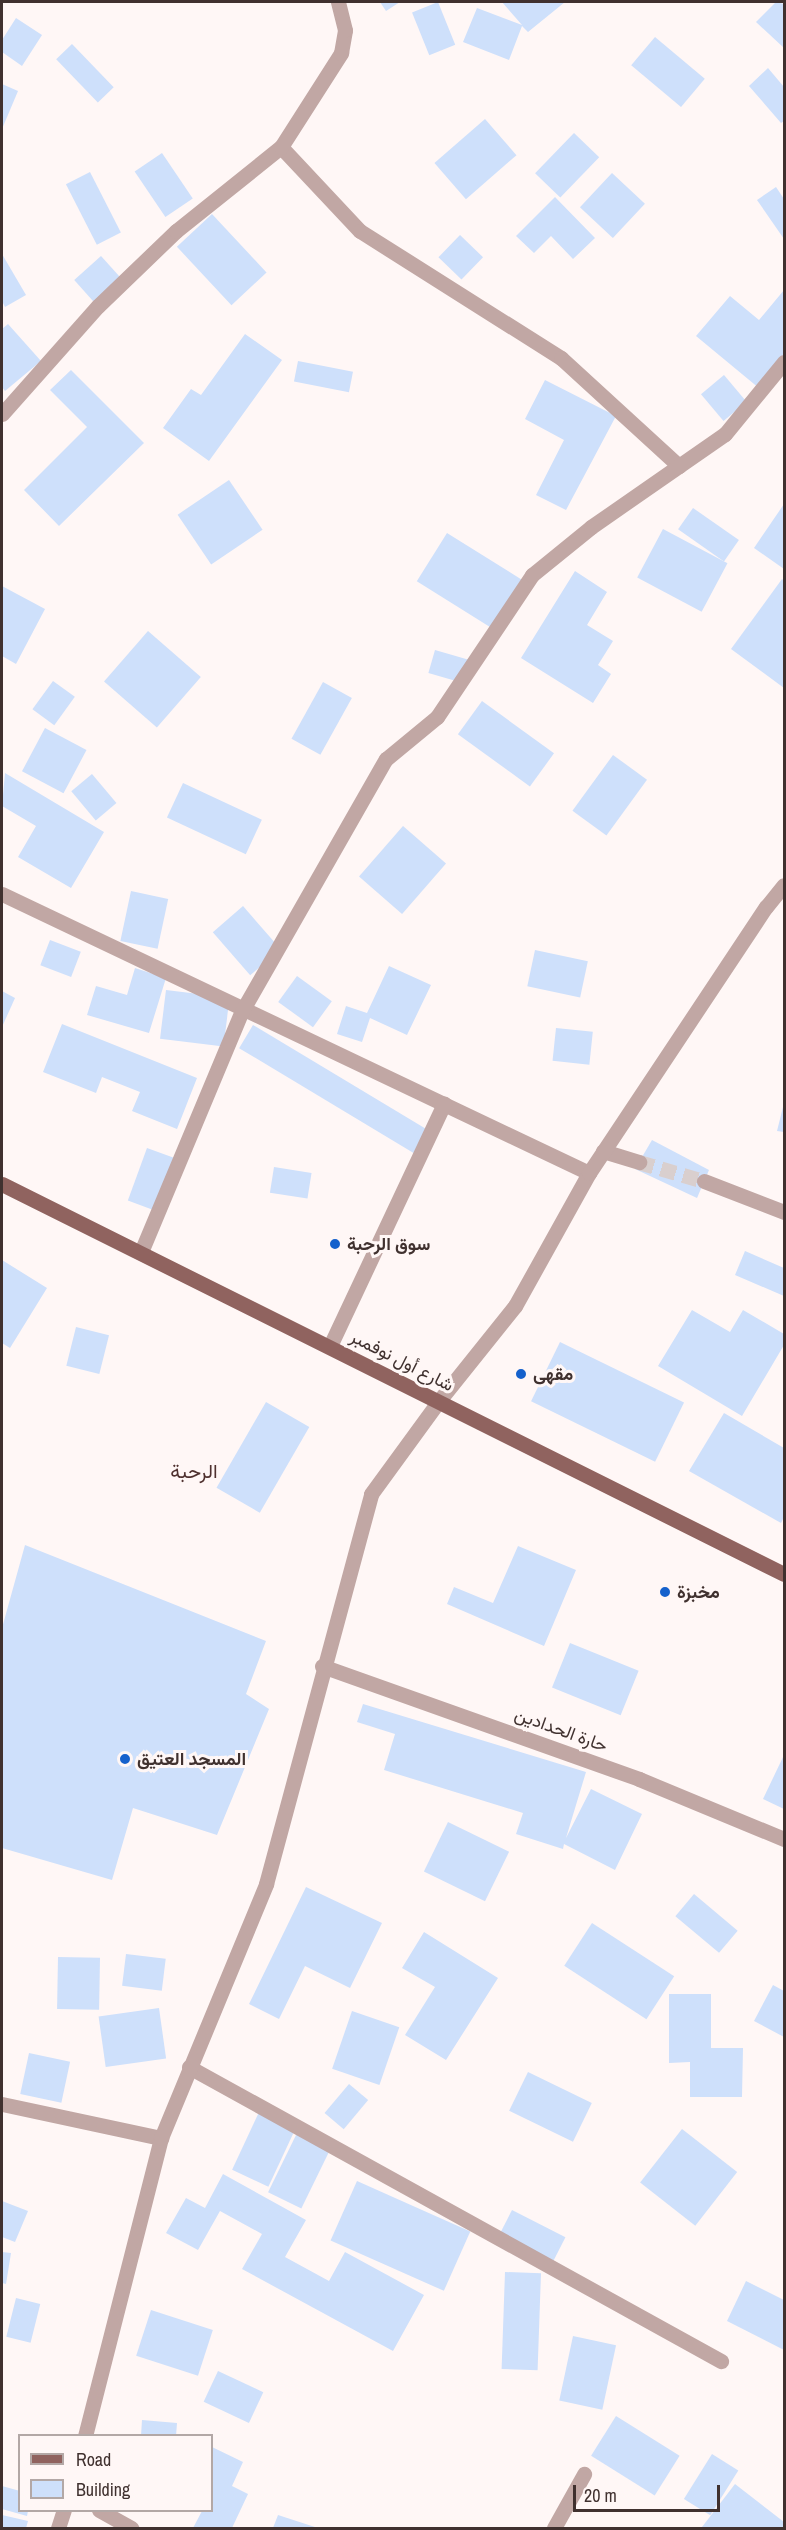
<!DOCTYPE html>
<html>
<head>
<meta charset="utf-8">
<style>
	body { margin:0 }
	#map { position:relative; width:786px; height:2530px; overflow:hidden; background:#fff7f6; font-family:"Archivo Narrow",Vazirmatn,sans-serif }
	div>[style] { position:absolute }
	.building>* { inset:0; background:#cee0fb; transform-origin:0 0 }
	.minor-tunnel>* { height:15px; margin-top:-7.5px; transform-origin:0; background:repeating-linear-gradient(90deg,#d9cfce 0 15px,transparent 0 23px) }
	.service>* { height:15px; margin:-7.5px; padding:0 7.5px; transform-origin:7.5px; border-radius:7.5px; background:#c1a7a4 }
	.minor>* { height:15px; margin:-7.5px; padding:0 7.5px; transform-origin:7.5px; border-radius:7.5px; background:#c1a7a4 }
	.primary>* { height:15px; margin:-7.5px; padding:0 7.5px; transform-origin:7.5px; border-radius:7.5px; background:#90635f }
	.dots>* { width:16px; height:16px; translate:-50% -50%; box-sizing:border-box; border:3px solid #fff7f6; border-radius:50% }
	span { translate:-50% -50%; white-space:nowrap; text-align:center; line-height:1.15; -webkit-text-stroke:6px #fff7f6; paint-order:stroke }
	.poi-label { font-size:18px; color:#40312f; font-weight:700 }
	.left { translate:0 -50%; text-align:left }
	.street-label { font-size:18px; color:#40312f }
	.neighbourhood-label { font-size:20px; color:#4f312f }
	.frame { position:absolute; inset:0; border:3px solid #40312f; pointer-events:none }
	.legend { position:absolute; left:18px; top:2434px; width:195px; height:78px; box-sizing:border-box; background:#fff7f6; border:2px solid #b3a8a6; margin:0; padding:8px 10px; list-style:none; font-size:18px; color:#40312f }
	.legend li { display:flex; align-items:center; gap:12px; height:30px }
	.legend b { width:30px; border:2px solid #b3a8a6 }
	.scale { position:absolute; left:573px; top:2485px; width:147px; height:27px; box-sizing:border-box; border:3px solid #40312f; border-top:0; padding-left:8px; font-size:18px; line-height:21px; white-space:nowrap; color:#40312f; -webkit-text-stroke:4px #fff7f6; paint-order:stroke }
</style>
</head>
<body>
<div id="map">
	<div class="building">
		<i style="clip-path:polygon(380px 2px,400px 2px,386px 11px)"></i>
		<i style="left:438px;top:2px;width:46px;height:28px;rotate:68deg"></i>
		<i style="clip-path:polygon(502px 2px,565px 2px,528px 32px,522px 26px,509px 60px,463px 42px,477px 8px,522px 25px)"></i>
		<i style="clip-path:polygon(776px 2px,784px 4px,784px 48px,756px 22px)"></i>
		<i style="clip-path:polygon(16px 18px,42px 35px,22px 66px,2px 52px,2px 40px)"></i>
		<i style="left:655px;top:37px;width:65px;height:37px;rotate:40deg"></i>
		<i style="left:72px;top:44px;width:60px;height:22px;rotate:46deg"></i>
		<i style="clip-path:polygon(768px 68px,784px 87px,784px 121px,781px 123px,749px 86px)"></i>
		<i style="clip-path:polygon(2px 84px,18px 91px,2px 129px)"></i>
		<i style="left:485px;top:119px;width:48px;height:67px;rotate:49deg"></i>
		<i style="left:574px;top:133px;width:35px;height:56px;rotate:44deg"></i>
		<i style="left:162px;top:153px;width:55px;height:33px;rotate:56deg"></i>
		<i style="left:90px;top:172px;width:68px;height:27px;rotate:63deg"></i>
		<i style="left:612px;top:173px;width:45px;height:47px;rotate:43deg"></i>
		<i style="clip-path:polygon(776px 187px,784px 199px,784px 239px,757px 200px)"></i>
		<i style="clip-path:polygon(555px 197px,595px 238px,573px 259px,551px 236px,534px 253px,516px 236px)"></i>
		<i style="left:212px;top:214px;width:80px;height:48px;rotate:47deg"></i>
		<i style="left:460px;top:235px;width:32px;height:31px;rotate:44deg"></i>
		<i style="clip-path:polygon(2px 254px,26px 295px,5px 307px,2px 301px)"></i>
		<i style="left:101px;top:256px;width:31px;height:36px;rotate:48deg"></i>
		<i style="clip-path:polygon(784px 290px,784px 371px,766px 394px,696px 336px,730px 296px,759px 320px)"></i>
		<i style="clip-path:polygon(8px 324px,41px 361px,5px 391px,2px 387px,2px 329px)"></i>
		<i style="clip-path:polygon(245px 334px,282px 360px,209px 461px,163px 428px,191px 389px,201px 395px)"></i>
		<i style="left:298px;top:361px;width:56px;height:21px;rotate:11deg"></i>
		<i style="clip-path:polygon(71px 370px,144px 443px,59px 526px,24px 490px,87px 427px,50px 390px)"></i>
		<i style="left:724px;top:375px;width:35px;height:30px;rotate:50deg"></i>
		<i style="clip-path:polygon(545px 380px,616px 416px,566px 510px,536px 495px,564px 440px,525px 419px)"></i>
		<i style="left:229px;top:480px;width:60px;height:62px;rotate:56deg"></i>
		<i style="clip-path:polygon(784px 504px,784px 569px,754px 548px)"></i>
		<i style="left:693px;top:508px;width:56px;height:26px;rotate:35deg"></i>
		<i style="left:663px;top:529px;width:73px;height:55px;rotate:28deg"></i>
		<i style="left:447px;top:533px;width:99px;height:57px;rotate:32deg"></i>
		<i style="clip-path:polygon(575px 571px,607px 592px,587px 625px,613px 641px,598px 665px,611px 674px,593px 703px,521px 658px)"></i>
		<i style="clip-path:polygon(782px 579px,784px 581px,784px 688px,731px 649px)"></i>
		<i style="clip-path:polygon(2px 586px,45px 609px,16px 664px,2px 656px)"></i>
		<i style="left:148px;top:631px;width:70px;height:67px;rotate:41deg"></i>
		<i style="left:435px;top:650px;width:35px;height:24px;rotate:16deg"></i>
		<i style="left:53px;top:681px;width:27px;height:35px;rotate:36deg"></i>
		<i style="left:323px;top:682px;width:33px;height:65px;rotate:29deg"></i>
		<i style="left:482px;top:701px;width:89px;height:41px;rotate:36deg"></i>
		<i style="left:45px;top:728px;width:47px;height:49px;rotate:28deg"></i>
		<i style="left:613px;top:755px;width:42px;height:69px;rotate:36deg"></i>
		<i style="clip-path:polygon(5px 773px,104px 832px,71px 888px,18px 857px,36px 826px,2px 806px)"></i>
		<i style="left:92px;top:774px;width:38px;height:27px;rotate:50deg"></i>
		<i style="left:183px;top:783px;width:87px;height:38px;rotate:25deg"></i>
		<i style="left:403px;top:826px;width:57px;height:67px;rotate:41deg"></i>
		<i style="left:131px;top:891px;width:38px;height:51px;rotate:12deg"></i>
		<i style="left:243px;top:906px;width:57px;height:40px;rotate:49deg"></i>
		<i style="left:50px;top:940px;width:33px;height:27px;rotate:21deg"></i>
		<i style="left:535px;top:950px;width:54px;height:37px;rotate:12deg"></i>
		<i style="clip-path:polygon(389px 966px,431px 985px,407px 1035px,370px 1018px,362px 1042px,337px 1034px,346px 1006px,367px 1013px)"></i>
		<i style="clip-path:polygon(135px 968px,166px 978px,149px 1033px,87px 1015px,96px 986px,127px 995px)"></i>
		<i style="left:297px;top:976px;width:43px;height:32px;rotate:36deg"></i>
		<i style="left:166px;top:990px;width:64px;height:49px;rotate:7deg"></i>
		<i style="clip-path:polygon(2px 991px,15px 998px,2px 1027px)"></i>
		<i style="clip-path:polygon(62px 1024px,197px 1078px,177px 1129px,132px 1111px,140px 1092px,102px 1077px,96px 1093px,43px 1072px)"></i>
		<i style="left:253px;top:1025px;width:204px;height:27px;rotate:31deg"></i>
		<i style="left:556px;top:1028px;width:37px;height:33px;rotate:6deg"></i>
		<i style="clip-path:polygon(784px 1103px,784px 1132px,777px 1131px)"></i>
		<i style="clip-path:polygon(652px 1140px,709px 1170px,697px 1198px,635px 1169px)"></i>
		<i style="left:147px;top:1148px;width:30px;height:56px;rotate:20deg"></i>
		<i style="left:274px;top:1167px;width:38px;height:26px;rotate:9deg"></i>
		<i style="clip-path:polygon(745px 1251px,784px 1268px,784px 1296px,735px 1275px)"></i>
		<i style="clip-path:polygon(2px 1260px,47px 1288px,10px 1348px,2px 1343px)"></i>
		<i style="clip-path:polygon(692px 1310px,730px 1332px,743px 1310px,784px 1334px,784px 1345px,742px 1416px,658px 1366px)"></i>
		<i style="left:76px;top:1327px;width:34px;height:40px;rotate:14deg"></i>
		<i style="left:560px;top:1342px;width:138px;height:66px;rotate:26deg"></i>
		<i style="left:266px;top:1402px;width:50px;height:99px;rotate:30deg"></i>
		<i style="clip-path:polygon(724px 1413px,784px 1448px,784px 1517px,781px 1523px,689px 1471px)"></i>
		<i style="clip-path:polygon(25px 1545px,266px 1641px,246px 1694px,269px 1709px,217px 1835px,133px 1808px,112px 1880px,2px 1848px,2px 1628px)"></i>
		<i style="clip-path:polygon(518px 1546px,576px 1570px,544px 1646px,447px 1604px,454px 1587px,493px 1603px)"></i>
		<i style="left:570px;top:1643px;width:74px;height:48px;rotate:22deg"></i>
		<i style="clip-path:polygon(363px 1704px,586px 1772px,566px 1838px,591px 1789px,642px 1814px,615px 1870px,564px 1844px,563px 1849px,516px 1834px,523px 1813px,384px 1770px,395px 1734px,357px 1722px)"></i>
		<i style="clip-path:polygon(784px 1755px,784px 1809px,763px 1799px)"></i>
		<i style="left:448px;top:1822px;width:68px;height:55px;rotate:26deg"></i>
		<i style="clip-path:polygon(306px 1887px,382px 1923px,350px 1988px,305px 1966px,279px 2019px,249px 2004px)"></i>
		<i style="left:694px;top:1894px;width:57px;height:29px;rotate:40deg"></i>
		<i style="left:592px;top:1923px;width:98px;height:51px;rotate:33deg"></i>
		<i style="clip-path:polygon(424px 1932px,498px 1978px,446px 2060px,405px 2035px,435px 1987px,402px 1968px)"></i>
		<i style="left:126px;top:1954px;width:40px;height:32px;rotate:7deg"></i>
		<i style="left:58px;top:1957px;width:42px;height:52px;rotate:1deg"></i>
		<i style="clip-path:polygon(773px 1985px,784px 1991px,784px 2037px,754px 2021px)"></i>
		<i style="clip-path:polygon(669px 1994px,711px 1994px,711px 2048px,743px 2048px,742px 2097px,690px 2097px,690px 2062px,669px 2063px)"></i>
		<i style="left:159px;top:2008px;width:51px;height:61px;rotate:82deg"></i>
		<i style="left:352px;top:2011px;width:50px;height:61px;rotate:19deg"></i>
		<i style="left:29px;top:2053px;width:42px;height:42px;rotate:12deg"></i>
		<i style="left:528px;top:2072px;width:71px;height:43px;rotate:26deg"></i>
		<i style="left:349px;top:2084px;width:25px;height:38px;rotate:40deg"></i>
		<i style="left:260px;top:2110px;width:40px;height:66px;rotate:25deg"></i>
		<i style="left:682px;top:2129px;width:70px;height:68px;rotate:38deg"></i>
		<i style="left:297px;top:2133px;width:37px;height:66px;rotate:26deg"></i>
		<i style="clip-path:polygon(223px 2174px,306px 2220px,285px 2257px,329px 2281px,345px 2252px,424px 2295px,393px 2351px,242px 2269px,262px 2234px,220px 2211px,198px 2250px,166px 2233px,186px 2198px,205px 2208px)"></i>
		<i style="left:357px;top:2181px;width:124px;height:65px;rotate:24deg"></i>
		<i style="clip-path:polygon(2px 2201px,28px 2211px,15px 2242px,2px 2237px)"></i>
		<i style="left:512px;top:2210px;width:60px;height:27px;rotate:27deg"></i>
		<i style="clip-path:polygon(2px 2252px,11px 2253px,6px 2284px,2px 2283px)"></i>
		<i style="left:505px;top:2272px;width:36px;height:97px;rotate:2deg"></i>
		<i style="clip-path:polygon(746px 2281px,784px 2300px,784px 2350px,727px 2321px)"></i>
		<i style="left:16px;top:2298px;width:25px;height:40px;rotate:14deg"></i>
		<i style="left:151px;top:2310px;width:65px;height:48px;rotate:18deg"></i>
		<i style="left:573px;top:2336px;width:44px;height:66px;rotate:12deg"></i>
		<i style="left:218px;top:2371px;width:50px;height:34px;rotate:25deg"></i>
		<i style="left:616px;top:2416px;width:75px;height:47px;rotate:32deg"></i>
		<i style="clip-path:polygon(142px 2420px,177px 2423px,176px 2436px,141px 2436px)"></i>
		<i style="clip-path:polygon(212px 2447px,243px 2462px,232px 2486px,248px 2494px,232px 2528px,193px 2528px,202px 2511px,212px 2511px)"></i>
		<i style="left:712px;top:2454px;width:31px;height:53px;rotate:32deg"></i>
		<i style="clip-path:polygon(735px 2484px,784px 2522px,784px 2528px,702px 2527px)"></i>
		<i style="clip-path:polygon(2px 2486px,20px 2491px,20px 2511px,28px 2511px,27px 2516px,2px 2509px)"></i>
		<i style="clip-path:polygon(2px 2515px,28px 2521px,26px 2528px,2px 2528px)"></i>
		<i style="clip-path:polygon(278px 2515px,318px 2528px,273px 2528px)"></i>
	</div>
	<div class="minor-tunnel">
		<i style="left:639px;top:1162px;width:68px;rotate:16.3deg"></i>
	</div>
	<div class="service">
		<i style="left:281px;top:147px;width:115px;rotate:46.8deg"></i>
		<i style="left:360px;top:231px;width:238px;rotate:32.3deg"></i>
		<i style="left:561px;top:358px;width:160px;rotate:42.5deg"></i>
		<i style="left:2px;top:414px;width:144px;rotate:-48.4deg"></i>
		<i style="left:98px;top:306px;width:108px;rotate:-43.9deg"></i>
		<i style="left:176px;top:231px;width:134px;rotate:-38.7deg"></i>
		<i style="left:281px;top:147px;width:112px;rotate:-57.4deg"></i>
		<i style="left:341px;top:53px;width:23px;rotate:-80deg"></i>
		<i style="left:345px;top:30px;width:29px;rotate:-104deg"></i>
		<i style="left:189px;top:2067px;width:608px;rotate:28.93deg"></i>
		<i style="left:2px;top:2104px;width:163px;rotate:12.1deg"></i>
		<i style="left:161px;top:2138px;width:308px;rotate:104.3deg"></i>
		<i style="left:99px;top:2510px;width:37px;rotate:29deg"></i>
		<i style="left:58px;top:2528px;width:19px;rotate:-72deg"></i>
		<i style="left:554px;top:2528px;width:62px;rotate:-60.9deg"></i>
	</div>
	<div class="minor">
		<i style="left:2px;top:894px;width:650px;rotate:25.42deg"></i>
		<i style="left:603px;top:1151px;width:38px;rotate:17deg"></i>
		<i style="left:704px;top:1181px;width:86px;rotate:21.2deg"></i>
		<i style="left:141px;top:1252px;width:261px;rotate:-67.3deg"></i>
		<i style="left:242px;top:1011px;width:290px;rotate:-60.3deg"></i>
		<i style="left:386px;top:759px;width:66px;rotate:-39.5deg"></i>
		<i style="left:437px;top:717px;width:171px;rotate:-56.2deg"></i>
		<i style="left:532px;top:575px;width:76px;rotate:-39.1deg"></i>
		<i style="left:591px;top:527px;width:163px;rotate:-34.8deg"></i>
		<i style="left:725px;top:434px;width:93px;rotate:-50.7deg"></i>
		<i style="left:330px;top:1346px;width:268px;rotate:-64.8deg"></i>
		<i style="left:322px;top:1666px;width:337px;rotate:19.6deg"></i>
		<i style="left:639px;top:1779px;width:157px;rotate:22.5deg"></i>
		<i style="left:161px;top:2138px;width:275px;rotate:-67.5deg"></i>
		<i style="left:266px;top:1884px;width:404px;rotate:-74.9deg"></i>
		<i style="left:371px;top:1494px;width:114px;rotate:-53.9deg"></i>
		<i style="left:438px;top:1402px;width:123px;rotate:-51.3deg"></i>
		<i style="left:515px;top:1306px;width:152px;rotate:-60.9deg"></i>
		<i style="left:589px;top:1173px;width:320px;rotate:-56.4deg"></i>
		<i style="left:766px;top:907px;width:28px;rotate:-51deg"></i>
	</div>
	<div class="primary">
		<i style="left:2px;top:1184px;width:874px;rotate:26.51deg"></i>
	</div>
	<div class="dots">
		<i style="left:335px;top:1244px;background:#1561cc"></i>
		<i style="left:521px;top:1374px;background:#1561cc"></i>
		<i style="left:665px;top:1592px;background:#1561cc"></i>
		<i style="left:125px;top:1759px;background:#1561cc"></i>
	</div>
	<div class="poi-label">
		<span class="left" style="left:347px;top:1244px">سوق الرحبة</span>
		<span class="left" style="left:533px;top:1374px">مقهى</span>
		<span class="left" style="left:677px;top:1592px">مخبزة</span>
		<span class="left" style="left:137px;top:1759px">المسجد العتيق</span>
	</div>
	<div class="street-label">
		<span style="left:402px;top:1361px;rotate:27deg">شارع أول نوفمبر</span>
		<span style="left:561px;top:1730px;rotate:20deg">حارة الحدادين</span>
	</div>
	<div class="neighbourhood-label">
		<span style="left:194px;top:1470px">الرحبة</span>
	</div>
	<div class="frame"></div>
	<ul class="legend">
	<li><b style="height:8px;background:#90635f"></b>Road</li>
	<li><b style="height:16px;background:#cee0fb"></b>Building</li>
	</ul>
	<div class="scale">20 m</div>
</div>
</body>
</html>
